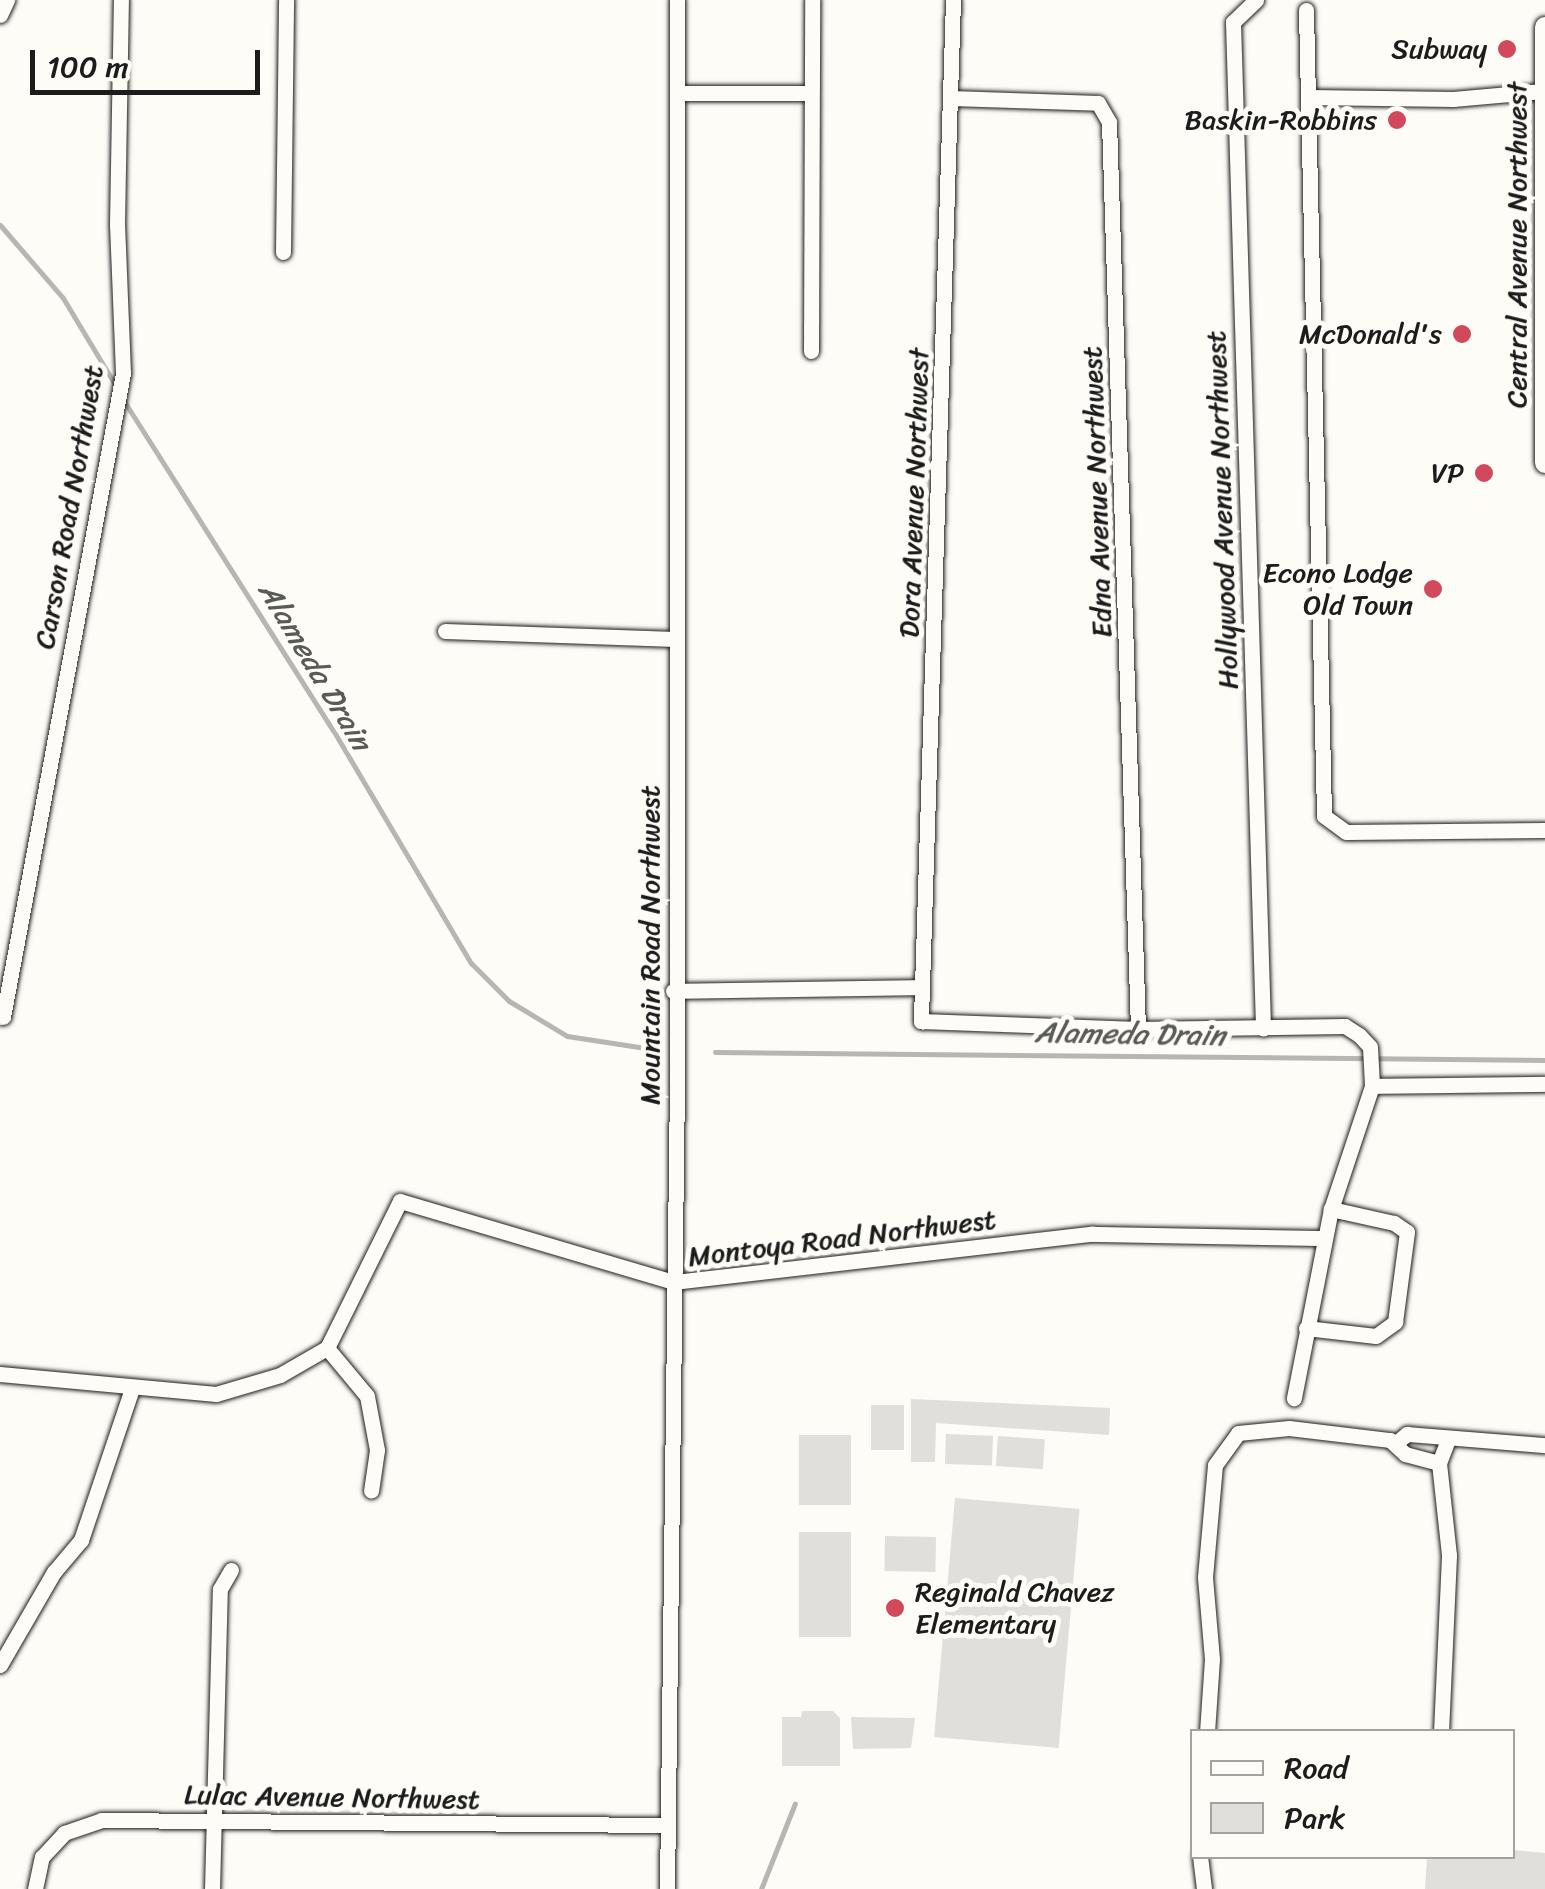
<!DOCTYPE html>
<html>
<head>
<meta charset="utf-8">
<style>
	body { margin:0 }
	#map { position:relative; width:1545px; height:1889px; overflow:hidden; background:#fdfcf7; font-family:Sriracha,sans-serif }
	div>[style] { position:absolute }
	.green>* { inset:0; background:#e0dfdb; transform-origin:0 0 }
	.stream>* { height:5px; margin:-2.5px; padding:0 2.5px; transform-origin:2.5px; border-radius:2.5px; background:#b7b6b2 }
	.roads { filter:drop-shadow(0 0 2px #1c1c1c) drop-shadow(0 0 2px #1c1c1c) }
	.minor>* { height:15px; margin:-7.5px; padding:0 7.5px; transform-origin:7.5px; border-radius:7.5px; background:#fdfcf7 }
	.major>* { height:20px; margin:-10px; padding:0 10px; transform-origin:10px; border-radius:10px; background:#fdfcf7 }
	.dots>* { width:28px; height:28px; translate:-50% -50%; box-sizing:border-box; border:5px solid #fdfcf7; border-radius:50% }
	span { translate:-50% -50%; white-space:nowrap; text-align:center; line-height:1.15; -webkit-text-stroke:10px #fdfcf7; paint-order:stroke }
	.poi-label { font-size:28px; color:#1c1c1c }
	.right { translate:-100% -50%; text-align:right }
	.left { translate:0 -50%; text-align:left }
	.street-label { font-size:28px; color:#1c1c1c }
	.water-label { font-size:30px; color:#5a5a58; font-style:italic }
	.legend { position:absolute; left:1190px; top:1729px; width:325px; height:130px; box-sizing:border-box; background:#fdfcf7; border:2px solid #a3a29f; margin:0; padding:12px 18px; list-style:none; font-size:30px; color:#1c1c1c }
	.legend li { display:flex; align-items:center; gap:20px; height:50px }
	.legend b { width:50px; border:2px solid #a3a29f }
	.scale { position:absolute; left:30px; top:50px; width:230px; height:45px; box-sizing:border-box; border:5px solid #1c1c1c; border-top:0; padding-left:12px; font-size:30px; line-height:35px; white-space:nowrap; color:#1c1c1c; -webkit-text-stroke:8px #fdfcf7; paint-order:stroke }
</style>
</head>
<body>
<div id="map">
	<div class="green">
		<i style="clip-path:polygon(911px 1399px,1110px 1408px,1109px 1435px,936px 1423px,935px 1462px,911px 1462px)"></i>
		<i style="left:871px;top:1405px;width:33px;height:45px"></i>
		<i style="left:946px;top:1434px;width:47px;height:30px;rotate:2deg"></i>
		<i style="left:799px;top:1435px;width:52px;height:70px"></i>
		<i style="left:998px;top:1436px;width:47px;height:30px;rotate:4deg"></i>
		<i style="left:955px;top:1498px;width:125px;height:240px;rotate:5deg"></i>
		<i style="left:799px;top:1532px;width:52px;height:105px"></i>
		<i style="left:885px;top:1536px;width:51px;height:35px;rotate:1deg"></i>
		<i style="clip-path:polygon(802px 1711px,833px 1711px,840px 1718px,840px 1766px,782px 1766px,782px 1717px,801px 1717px)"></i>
		<i style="clip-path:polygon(851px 1717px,915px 1718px,911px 1748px,853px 1749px)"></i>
		<i style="clip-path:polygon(1513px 1850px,1545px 1853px,1545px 1889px,1425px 1889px,1427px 1857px,1512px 1856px)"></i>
	</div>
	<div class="stream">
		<i style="left:0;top:225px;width:96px;rotate:49.2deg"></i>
		<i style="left:63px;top:298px;width:105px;rotate:59deg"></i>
		<i style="left:122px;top:398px;width:393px;rotate:57.6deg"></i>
		<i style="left:333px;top:730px;width:271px;rotate:59.4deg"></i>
		<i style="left:471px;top:963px;width:54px;rotate:45deg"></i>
		<i style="left:509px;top:1001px;width:68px;rotate:31.1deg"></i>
		<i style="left:567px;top:1036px;width:86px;rotate:8.7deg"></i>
		<i style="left:715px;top:1052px;width:830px;rotate:0.55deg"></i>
		<i style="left:761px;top:1889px;width:92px;rotate:-68.4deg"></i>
	</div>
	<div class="roads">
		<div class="minor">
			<i style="left:953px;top:0;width:1022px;rotate:91.8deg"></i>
			<i style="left:921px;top:1021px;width:217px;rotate:2.1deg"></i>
			<i style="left:1138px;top:1029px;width:207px;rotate:-0.8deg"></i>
			<i style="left:1345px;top:1026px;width:17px;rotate:33deg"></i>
			<i style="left:1359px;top:1035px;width:16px;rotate:47deg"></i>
			<i style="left:1370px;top:1047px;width:39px;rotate:87deg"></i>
			<i style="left:1372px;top:1086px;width:130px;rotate:108.4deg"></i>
			<i style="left:1331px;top:1209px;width:193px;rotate:101.1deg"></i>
			<i style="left:1256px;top:0;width:32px;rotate:136deg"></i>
			<i style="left:1233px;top:22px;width:1007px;rotate:88.29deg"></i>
			<i style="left:1306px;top:10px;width:806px;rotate:88.72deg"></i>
			<i style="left:1324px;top:816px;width:27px;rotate:36deg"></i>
			<i style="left:1346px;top:832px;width:199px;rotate:-0.6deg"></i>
			<i style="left:0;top:15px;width:17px;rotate:-65deg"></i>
			<i style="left:678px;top:93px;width:132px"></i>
			<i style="left:1309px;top:97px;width:144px;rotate:0.8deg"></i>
			<i style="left:1453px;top:99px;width:90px;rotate:-5.1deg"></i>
			<i style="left:951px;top:98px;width:147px;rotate:1.9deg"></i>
			<i style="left:1098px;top:103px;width:22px;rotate:60deg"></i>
			<i style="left:1109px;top:122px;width:907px;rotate:88.17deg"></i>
			<i style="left:283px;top:252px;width:252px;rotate:-89.3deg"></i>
			<i style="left:811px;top:351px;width:351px;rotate:-89.8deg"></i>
			<i style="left:445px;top:631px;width:230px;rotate:2deg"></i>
			<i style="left:673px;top:991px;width:247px;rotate:-0.9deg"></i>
			<i style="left:3px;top:1017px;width:655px;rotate:-79.44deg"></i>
			<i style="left:123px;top:373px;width:148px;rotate:-92.3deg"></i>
			<i style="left:117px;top:225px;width:225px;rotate:-89deg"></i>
			<i style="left:1372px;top:1086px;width:173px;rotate:-0.7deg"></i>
			<i style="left:1306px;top:1328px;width:70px;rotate:6.5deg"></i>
			<i style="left:1376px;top:1336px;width:24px;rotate:-36deg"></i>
			<i style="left:1395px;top:1322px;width:91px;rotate:-82.4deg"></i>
			<i style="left:1407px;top:1232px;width:16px;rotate:-145deg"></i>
			<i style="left:1394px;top:1223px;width:65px;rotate:-167.5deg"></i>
			<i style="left:327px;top:1348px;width:62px;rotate:50.2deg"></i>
			<i style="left:367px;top:1396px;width:55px;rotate:79.5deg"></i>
			<i style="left:377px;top:1450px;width:41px;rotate:98.3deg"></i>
			<i style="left:0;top:1374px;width:217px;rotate:5.3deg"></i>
			<i style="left:216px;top:1394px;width:67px;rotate:-16.5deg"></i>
			<i style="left:280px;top:1375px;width:54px;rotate:-29.9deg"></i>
			<i style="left:327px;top:1348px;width:164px;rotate:-63.6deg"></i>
			<i style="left:400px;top:1201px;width:286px;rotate:16.5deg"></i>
			<i style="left:674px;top:1282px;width:421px;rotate:-6.6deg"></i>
			<i style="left:1092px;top:1234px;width:232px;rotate:1deg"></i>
			<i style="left:1397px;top:1442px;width:13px;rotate:-39deg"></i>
			<i style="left:1407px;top:1434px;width:138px;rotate:4.6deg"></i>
			<i style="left:0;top:1665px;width:108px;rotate:-59.9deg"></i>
			<i style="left:54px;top:1572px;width:42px;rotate:-49.8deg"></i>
			<i style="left:81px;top:1540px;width:157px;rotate:-71.4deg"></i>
			<i style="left:1207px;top:1732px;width:73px;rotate:-86.1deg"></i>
			<i style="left:1212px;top:1659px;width:82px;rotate:-94.9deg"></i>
			<i style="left:1205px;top:1577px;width:112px;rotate:-84.9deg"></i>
			<i style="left:1215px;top:1465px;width:39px;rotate:-54deg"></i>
			<i style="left:1238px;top:1433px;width:51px;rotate:-5.6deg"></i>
			<i style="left:1289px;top:1428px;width:102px;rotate:6.8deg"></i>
			<i style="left:1390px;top:1440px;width:21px;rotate:43deg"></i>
			<i style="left:1405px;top:1454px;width:35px;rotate:15deg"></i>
			<i style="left:1441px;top:1732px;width:177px;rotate:-87.4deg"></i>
			<i style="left:1449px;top:1555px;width:93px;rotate:-96.2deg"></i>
			<i style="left:1439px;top:1463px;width:25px;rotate:-69deg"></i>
			<i style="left:1200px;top:1856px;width:33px;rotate:83deg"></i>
			<i style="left:35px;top:1889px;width:33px;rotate:-78deg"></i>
			<i style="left:42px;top:1857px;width:33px;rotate:-47deg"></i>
			<i style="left:64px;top:1833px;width:39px;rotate:-19deg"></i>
			<i style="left:101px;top:1820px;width:566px;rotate:0.51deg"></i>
			<i style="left:212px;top:1889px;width:300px;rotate:-88.5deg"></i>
			<i style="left:220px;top:1589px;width:22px;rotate:-60deg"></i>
			<i style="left:667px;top:1889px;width:810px;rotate:-89.29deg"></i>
			<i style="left:677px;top:1079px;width:1079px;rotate:-90deg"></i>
		</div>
		<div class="major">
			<i style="left:1545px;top:27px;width:436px;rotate:90deg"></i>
		</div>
	</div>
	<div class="dots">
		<i style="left:1507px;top:49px;background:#d1495b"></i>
		<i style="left:1397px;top:120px;background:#d1495b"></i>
		<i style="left:1462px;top:334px;background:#d1495b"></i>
		<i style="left:1484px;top:473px;background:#d1495b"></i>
		<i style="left:1433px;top:589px;background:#d1495b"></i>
		<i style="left:895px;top:1608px;background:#d1495b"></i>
	</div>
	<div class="poi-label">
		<span class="right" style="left:1487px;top:49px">Subway</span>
		<span class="right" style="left:1377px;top:120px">Baskin-Robbins</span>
		<span class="right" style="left:1442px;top:334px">McDonald's</span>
		<span class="right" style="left:1464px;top:473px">VP</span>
		<span class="right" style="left:1413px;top:589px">Econo Lodge<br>Old Town</span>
		<span class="left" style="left:915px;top:1608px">Reginald Chavez<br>Elementary</span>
	</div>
	<div class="street-label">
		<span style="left:1517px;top:245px;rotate:-90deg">Central Avenue Northwest</span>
		<span style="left:1097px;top:492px;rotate:-92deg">Edna Avenue Northwest</span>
		<span style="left:914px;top:493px;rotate:-88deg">Dora Avenue Northwest</span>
		<span style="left:69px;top:507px;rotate:-80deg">Carson Road Northwest</span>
		<span style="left:1222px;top:510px;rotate:-92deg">Hollywood Avenue Northwest</span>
		<span style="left:650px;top:945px;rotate:-90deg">Mountain Road Northwest</span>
		<span style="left:842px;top:1238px;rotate:-7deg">Montoya Road Northwest</span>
		<span style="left:332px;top:1797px;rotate:1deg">Lulac Avenue Northwest</span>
	</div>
	<div class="water-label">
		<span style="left:315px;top:666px;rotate:59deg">Alameda Drain</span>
		<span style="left:1130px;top:1034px;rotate:1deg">Alameda Drain</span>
	</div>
	<ul class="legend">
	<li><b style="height:12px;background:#fdfcf7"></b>Road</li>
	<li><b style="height:28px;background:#e0dfdb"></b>Park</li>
	</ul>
	<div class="scale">100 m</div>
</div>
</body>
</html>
